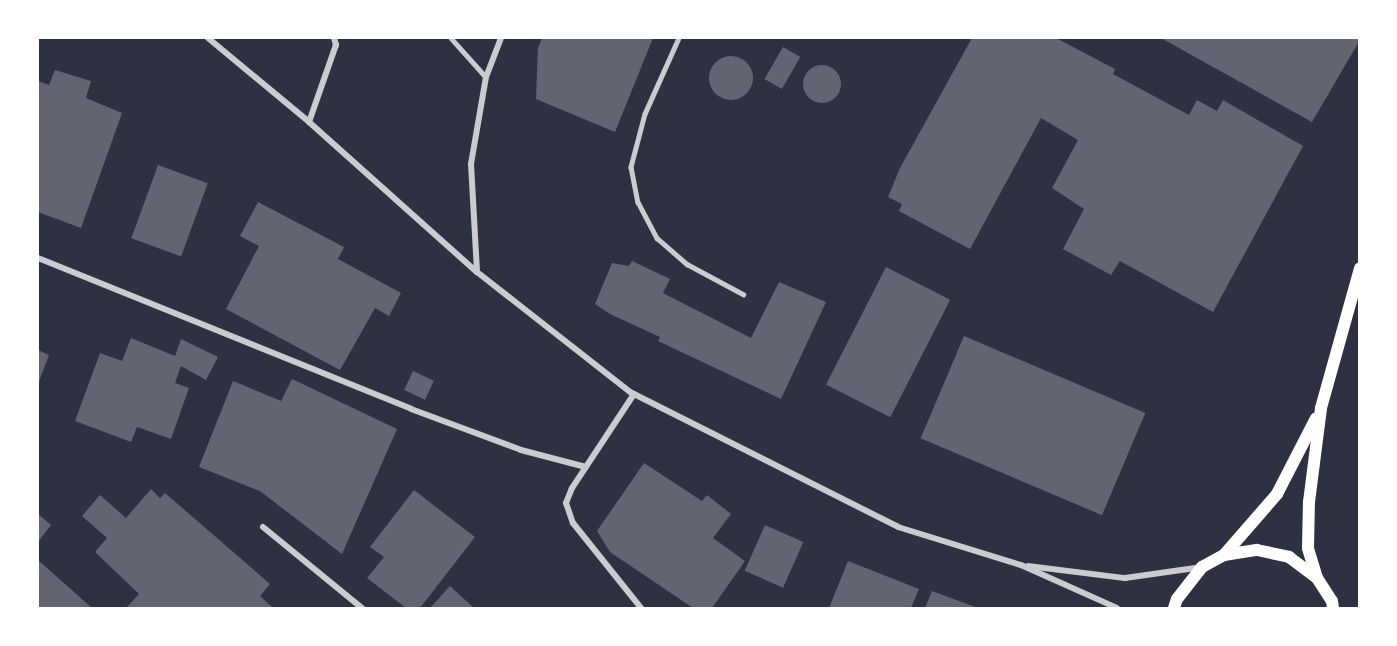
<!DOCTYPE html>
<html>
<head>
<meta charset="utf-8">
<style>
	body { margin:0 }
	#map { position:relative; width:1397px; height:646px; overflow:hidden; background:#2d3142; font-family:"Fira Sans Condensed",sans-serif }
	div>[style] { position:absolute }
	.building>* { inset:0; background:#626471; transform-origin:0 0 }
	.round { border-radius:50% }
	.service>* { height:4.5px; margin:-2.25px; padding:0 2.25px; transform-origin:2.25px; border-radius:2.25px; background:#caccd0 }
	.minor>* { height:6px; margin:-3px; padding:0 3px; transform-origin:3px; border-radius:3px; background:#caccd0 }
	.secondary>* { height:12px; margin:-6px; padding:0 6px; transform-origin:6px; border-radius:6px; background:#fff }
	span { translate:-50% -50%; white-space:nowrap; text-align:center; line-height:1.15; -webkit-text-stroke:4.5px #fff; paint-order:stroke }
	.frame { position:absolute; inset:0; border:39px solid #fff; pointer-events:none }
</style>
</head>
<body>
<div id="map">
	<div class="building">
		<i style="clip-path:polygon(542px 38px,653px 38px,615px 132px,536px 99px,538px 48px)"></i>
		<i style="clip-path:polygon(972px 38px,1056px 38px,1115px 69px,1113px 74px,1189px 115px,1197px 100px,1217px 111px,1223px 100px,1303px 146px,1213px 312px,1120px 261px,1111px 275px,1063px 249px,1084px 209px,1052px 188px,1078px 140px,1041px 118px,970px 249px,899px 211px,902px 204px,888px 197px,900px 168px)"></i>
		<i style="clip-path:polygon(1161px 38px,1360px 38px,1360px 40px,1312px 122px)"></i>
		<i style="left:783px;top:47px;width:20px;height:37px;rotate:30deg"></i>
		<i class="round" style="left:709px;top:56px;width:44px;height:44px"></i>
		<i class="round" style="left:803px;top:65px;width:38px;height:38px"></i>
		<i style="clip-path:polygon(55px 70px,91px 81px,86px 98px,122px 113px,81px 228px,38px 212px,38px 81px,49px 85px)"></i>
		<i style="left:158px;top:165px;width:53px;height:78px;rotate:20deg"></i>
		<i style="clip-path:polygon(258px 202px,344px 247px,338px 259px,401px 293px,389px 316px,375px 308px,340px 370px,226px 309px,259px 246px,240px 236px)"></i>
		<i style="clip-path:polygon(632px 261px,670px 279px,663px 293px,751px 338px,779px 282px,826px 302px,781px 399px,658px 341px,660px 337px,610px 314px,595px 304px,612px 263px,629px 266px)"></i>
		<i style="left:886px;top:267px;width:72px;height:132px;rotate:27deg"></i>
		<i style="left:964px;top:336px;width:197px;height:111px;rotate:23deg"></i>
		<i style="clip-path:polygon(131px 338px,175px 356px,181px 339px,218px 357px,206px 380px,181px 366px,175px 383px,189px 388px,171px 439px,137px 427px,131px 442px,75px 421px,100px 353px,122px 361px)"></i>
		<i style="clip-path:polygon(38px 350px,49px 355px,38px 384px)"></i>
		<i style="left:413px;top:371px;width:23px;height:21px;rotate:25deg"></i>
		<i style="clip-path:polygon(292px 379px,397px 429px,342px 554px,260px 491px,199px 467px,233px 381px,281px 401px)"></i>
		<i style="clip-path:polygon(644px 463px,702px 501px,707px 495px,731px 514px,713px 538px,745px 561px,712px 608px,693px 608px,610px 552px,597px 531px)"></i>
		<i style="clip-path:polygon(151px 489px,160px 498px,165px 493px,270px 584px,260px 596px,273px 608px,126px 608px,139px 594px,95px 552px,107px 538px,82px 516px,100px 495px,126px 518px)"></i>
		<i style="clip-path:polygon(414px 490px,475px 537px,420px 608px,406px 608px,367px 578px,384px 557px,370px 547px)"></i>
		<i style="clip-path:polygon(38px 514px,51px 525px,38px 542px)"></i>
		<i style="left:765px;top:525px;width:42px;height:50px;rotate:24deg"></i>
		<i style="clip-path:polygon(38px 560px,92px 608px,38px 608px)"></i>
		<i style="clip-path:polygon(848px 561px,919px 589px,911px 608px,829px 608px)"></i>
		<i style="clip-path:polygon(450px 586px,474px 608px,430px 608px)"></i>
		<i style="clip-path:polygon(932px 591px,978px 608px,925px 608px)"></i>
	</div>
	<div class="service">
		<i style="left:451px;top:38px;width:52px;rotate:48.1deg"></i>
		<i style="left:679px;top:38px;width:83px;rotate:114.1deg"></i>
		<i style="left:645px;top:114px;width:55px;rotate:104.8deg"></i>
		<i style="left:631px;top:167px;width:36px;rotate:79deg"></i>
		<i style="left:638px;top:202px;width:41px;rotate:62.2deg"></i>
		<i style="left:657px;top:238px;width:40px;rotate:41deg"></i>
		<i style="left:687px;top:264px;width:64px;rotate:28.2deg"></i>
	</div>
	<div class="minor">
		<i style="left:208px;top:38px;width:131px;rotate:39.7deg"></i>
		<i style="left:309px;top:122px;width:225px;rotate:41.8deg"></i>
		<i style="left:501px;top:38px;width:42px;rotate:111deg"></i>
		<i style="left:486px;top:77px;width:88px;rotate:99.8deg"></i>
		<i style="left:471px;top:164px;width:108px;rotate:86.8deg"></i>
		<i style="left:477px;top:272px;width:194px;rotate:38.1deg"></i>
		<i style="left:630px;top:392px;width:300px;rotate:26.7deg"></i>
		<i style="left:898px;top:527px;width:129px;rotate:17.2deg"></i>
		<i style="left:1021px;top:565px;width:105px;rotate:24.1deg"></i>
		<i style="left:309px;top:122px;width:82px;rotate:-70.7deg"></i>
		<i style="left:336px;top:45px;width:7px;rotate:-106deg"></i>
		<i style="left:38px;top:258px;width:402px;rotate:22deg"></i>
		<i style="left:411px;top:409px;width:117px;rotate:20.4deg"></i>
		<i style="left:521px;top:450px;width:67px;rotate:14.7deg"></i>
		<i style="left:634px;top:394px;width:113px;rotate:123.4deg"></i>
		<i style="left:572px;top:488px;width:16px;rotate:112deg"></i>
		<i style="left:566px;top:503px;width:21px;rotate:71deg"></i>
		<i style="left:573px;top:523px;width:109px;rotate:51.3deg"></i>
		<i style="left:263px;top:527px;width:128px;rotate:39.3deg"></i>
		<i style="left:1028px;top:566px;width:98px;rotate:7.1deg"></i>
		<i style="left:1125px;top:578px;width:78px;rotate:-8.1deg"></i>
	</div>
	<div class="secondary">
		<i style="left:1224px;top:555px;width:81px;rotate:-49deg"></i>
		<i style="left:1277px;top:494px;width:85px;rotate:-62.8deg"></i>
		<i style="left:1317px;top:578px;width:31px;rotate:-107deg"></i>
		<i style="left:1308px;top:548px;width:46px;rotate:-88.8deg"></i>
		<i style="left:1309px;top:502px;width:95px;rotate:-82.7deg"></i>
		<i style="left:1321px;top:408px;width:145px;rotate:-74.4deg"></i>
		<i style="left:1174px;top:608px;width:9px;rotate:-72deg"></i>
		<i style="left:1177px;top:599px;width:41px;rotate:-52deg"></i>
		<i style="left:1202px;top:567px;width:25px;rotate:-29deg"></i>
		<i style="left:1224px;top:555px;width:33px;rotate:-9deg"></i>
		<i style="left:1257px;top:550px;width:33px;rotate:12deg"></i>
		<i style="left:1289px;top:557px;width:35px;rotate:37deg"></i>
		<i style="left:1317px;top:578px;width:27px;rotate:57deg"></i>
		<i style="left:1332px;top:601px;width:7px;rotate:82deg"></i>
	</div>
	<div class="frame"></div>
</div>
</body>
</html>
